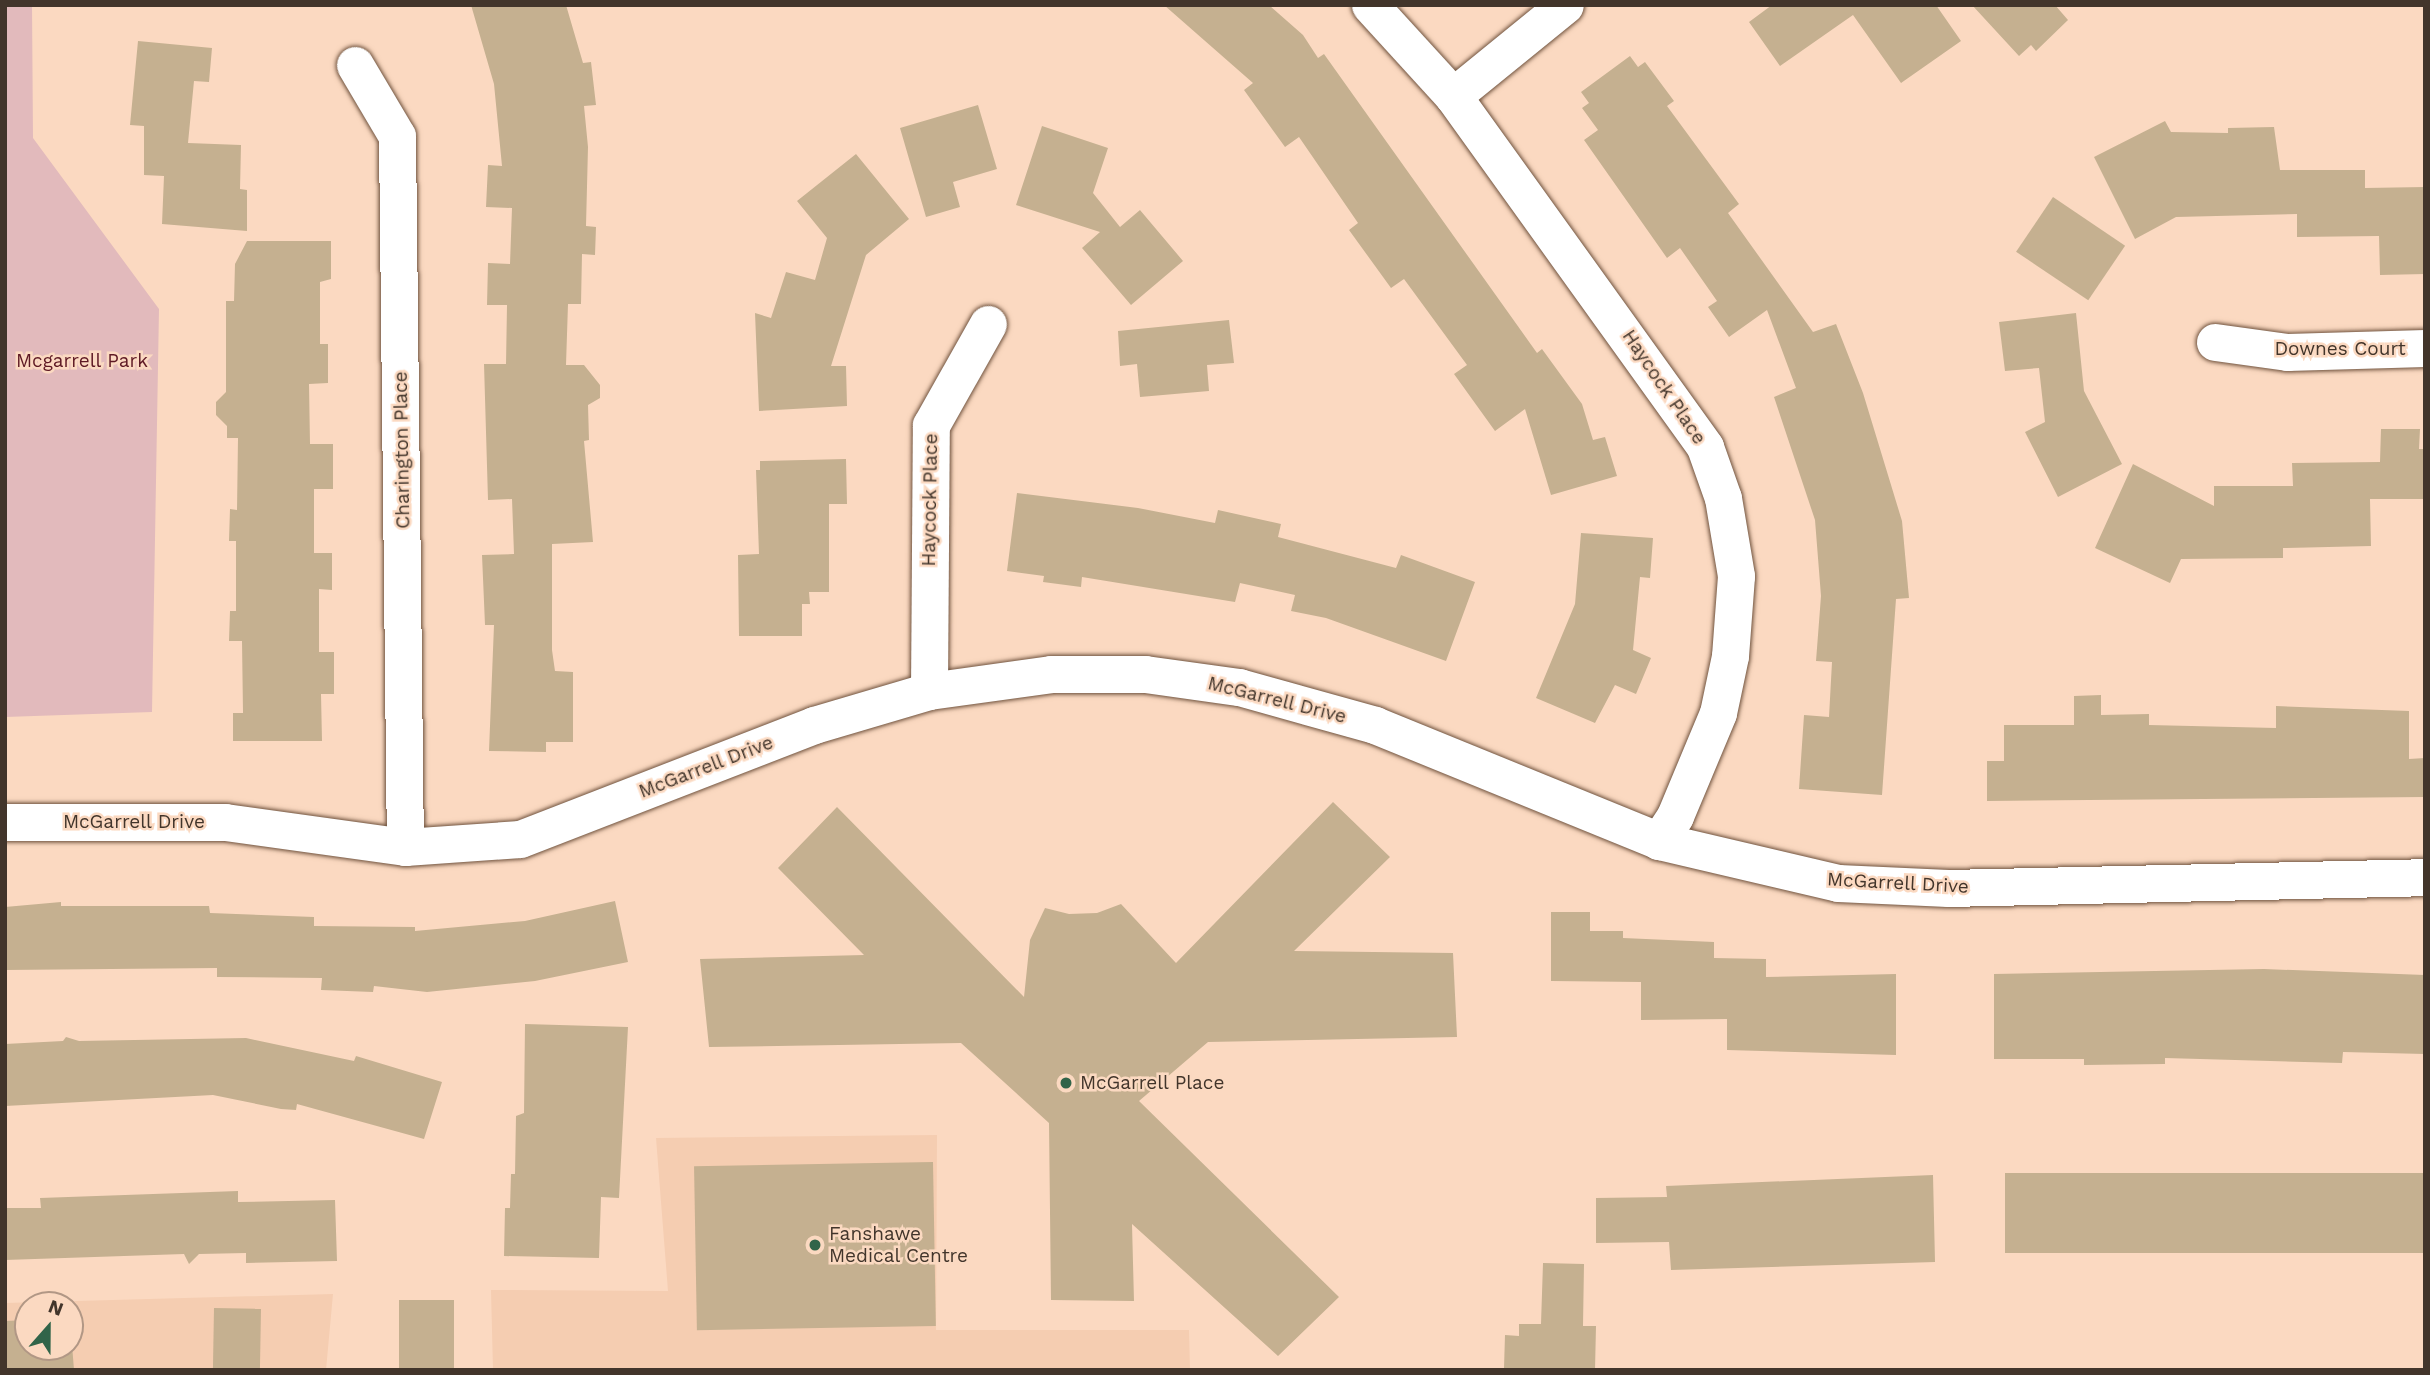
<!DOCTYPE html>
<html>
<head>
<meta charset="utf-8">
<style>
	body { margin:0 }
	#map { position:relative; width:2430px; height:1375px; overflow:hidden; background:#fbd9c1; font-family:"Work Sans",sans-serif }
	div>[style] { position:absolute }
	.built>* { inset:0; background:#f5cdb1 }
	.green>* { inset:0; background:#e2babc }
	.building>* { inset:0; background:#c5b090; transform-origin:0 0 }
	.roads { filter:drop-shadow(0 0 2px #70533e) drop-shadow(0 0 2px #70533e) }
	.minor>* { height:37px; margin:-18.5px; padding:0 18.5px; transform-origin:18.5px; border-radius:18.5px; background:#fff }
	.dots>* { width:19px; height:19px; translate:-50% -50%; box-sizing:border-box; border:4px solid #fbd9c1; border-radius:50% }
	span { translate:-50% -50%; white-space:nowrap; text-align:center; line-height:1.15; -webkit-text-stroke:5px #fbd9c1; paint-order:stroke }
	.street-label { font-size:19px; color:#42352b }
	.park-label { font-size:19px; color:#5e1924 }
	.poi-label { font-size:19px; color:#42352b }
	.left { translate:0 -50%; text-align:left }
	.frame { position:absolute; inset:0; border:7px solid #42352b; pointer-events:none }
	.north { position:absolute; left:14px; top:1291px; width:70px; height:70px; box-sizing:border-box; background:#fbd9c1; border:2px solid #b19785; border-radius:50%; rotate:21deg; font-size:19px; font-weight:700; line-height:28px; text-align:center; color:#42352b }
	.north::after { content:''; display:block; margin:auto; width:24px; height:32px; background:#316449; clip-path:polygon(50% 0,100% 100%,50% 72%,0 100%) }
</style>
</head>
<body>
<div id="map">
	<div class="built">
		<i style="clip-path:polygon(937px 1135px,936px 1330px,1189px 1330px,1190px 1370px,493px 1370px,491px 1290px,668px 1291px,656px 1138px)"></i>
		<i style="clip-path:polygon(evenodd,333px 1294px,326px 1370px,5px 1370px,5px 1303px,333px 1294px,28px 1305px,70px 1305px,70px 1347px,28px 1347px,28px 1305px)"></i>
	</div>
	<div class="green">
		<i style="clip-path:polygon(5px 5px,32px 5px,33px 138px,159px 309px,152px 712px,5px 717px)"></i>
	</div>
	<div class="building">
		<i style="clip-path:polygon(471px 5px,566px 5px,583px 63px,591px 62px,596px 105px,584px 106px,588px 147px,586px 226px,596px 227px,595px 255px,582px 254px,581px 304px,568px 304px,566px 365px,584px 365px,600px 385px,600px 398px,588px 405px,589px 440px,584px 441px,593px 542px,552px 544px,552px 650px,555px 671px,573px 672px,573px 742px,546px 742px,546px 752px,489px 751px,494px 625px,485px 625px,482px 555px,514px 554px,512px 499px,488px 500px,484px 364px,506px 364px,507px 305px,487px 305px,488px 263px,510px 264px,512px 208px,486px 207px,488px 165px,502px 166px,494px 84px)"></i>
		<i style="clip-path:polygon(1164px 5px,1269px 5px,1303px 35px,1318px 58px,1324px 54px,1537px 353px,1542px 349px,1582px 404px,1593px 440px,1605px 437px,1617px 476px,1551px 495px,1525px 409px,1495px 431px,1454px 374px,1467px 365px,1404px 279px,1391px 288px,1349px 230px,1358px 223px,1299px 137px,1285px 147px,1244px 90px,1253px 83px)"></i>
		<i style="clip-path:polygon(1772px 5px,1936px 5px,1961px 41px,1901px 83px,1853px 15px,1780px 66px,1749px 22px)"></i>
		<i style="clip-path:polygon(1972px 5px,2055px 5px,2068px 20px,2036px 51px,2031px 45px,2019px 56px)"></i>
		<i style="clip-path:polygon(138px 41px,212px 48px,209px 82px,194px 81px,188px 143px,241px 145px,240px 189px,247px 190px,247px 231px,162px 224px,164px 176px,144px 175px,144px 126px,130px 125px)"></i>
		<i style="clip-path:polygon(1630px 56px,1638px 67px,1645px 62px,1674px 101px,1667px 106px,1739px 204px,1728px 213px,1813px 332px,1836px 324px,1863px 393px,1902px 521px,1909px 598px,1896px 599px,1882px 795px,1799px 789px,1804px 715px,1829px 717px,1832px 662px,1816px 661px,1821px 596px,1815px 520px,1774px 397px,1796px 388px,1767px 310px,1729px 337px,1708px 307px,1717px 301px,1680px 248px,1667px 258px,1584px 140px,1598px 130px,1582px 108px,1589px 103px,1581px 92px)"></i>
		<i style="clip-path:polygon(978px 105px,997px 169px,953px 182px,960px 207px,926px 217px,900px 128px)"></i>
		<i style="clip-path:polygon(2165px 121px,2171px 132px,2228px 133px,2228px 128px,2274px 127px,2280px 170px,2365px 170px,2365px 188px,2425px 187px,2425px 274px,2380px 275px,2379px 236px,2297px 237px,2297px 214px,2176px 217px,2135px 239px,2094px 157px)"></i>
		<i style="clip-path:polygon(1042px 126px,1108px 148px,1093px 193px,1120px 227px,1140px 210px,1183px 261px,1131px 305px,1082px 248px,1100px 232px,1016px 205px)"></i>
		<i style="clip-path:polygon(856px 154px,909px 219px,866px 255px,831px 366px,846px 366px,847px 406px,759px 411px,755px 313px,771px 318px,786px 272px,815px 280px,827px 238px,797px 201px)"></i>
		<i style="left:2053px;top:197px;width:87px;height:66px;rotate:34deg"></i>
		<i style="clip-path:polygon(247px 241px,331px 241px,331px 279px,320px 282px,320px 344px,328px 344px,328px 383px,309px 384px,310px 444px,333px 444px,333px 489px,314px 489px,314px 553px,332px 553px,332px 590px,319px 589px,319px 652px,334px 652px,334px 694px,321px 694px,322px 741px,233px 741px,233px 713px,243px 713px,242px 641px,229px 641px,230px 611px,236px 611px,236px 541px,229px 541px,230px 509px,237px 510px,238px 438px,227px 438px,227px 426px,216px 415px,216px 402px,226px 392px,226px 301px,234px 301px,235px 264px)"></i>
		<i style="clip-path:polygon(2076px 313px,2084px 391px,2122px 464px,2058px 497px,2025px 432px,2045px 422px,2039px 368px,2005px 371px,1999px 322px)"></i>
		<i style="clip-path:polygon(1229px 320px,1234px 363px,1207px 365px,1209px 391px,1140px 397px,1137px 364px,1120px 366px,1118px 331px)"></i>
		<i style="clip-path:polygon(2381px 429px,2420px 429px,2419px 449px,2425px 449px,2425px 499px,2370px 499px,2371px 546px,2283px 548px,2283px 558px,2181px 559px,2170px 583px,2095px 548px,2133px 464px,2214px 506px,2214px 486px,2293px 486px,2292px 463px,2380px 462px)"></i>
		<i style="clip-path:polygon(846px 459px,847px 504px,829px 504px,829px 592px,809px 592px,810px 604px,802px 604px,802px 636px,739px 636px,738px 555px,759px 554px,756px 470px,760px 470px,760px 461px)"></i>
		<i style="clip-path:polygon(1017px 493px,1138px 508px,1215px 523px,1218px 510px,1281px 524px,1278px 537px,1396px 568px,1401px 555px,1475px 582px,1446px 661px,1326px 618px,1291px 611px,1295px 595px,1240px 583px,1235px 602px,1082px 577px,1081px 587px,1043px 582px,1044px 576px,1007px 571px)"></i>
		<i style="clip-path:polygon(1581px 533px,1653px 538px,1650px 578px,1640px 577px,1633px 650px,1651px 658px,1636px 694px,1615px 685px,1595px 723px,1536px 698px,1575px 604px)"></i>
		<i style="clip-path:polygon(2101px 695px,2101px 715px,2149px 714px,2149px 725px,2276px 728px,2276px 706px,2409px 711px,2409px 759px,2425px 758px,2425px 797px,1987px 801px,1987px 761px,2004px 761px,2004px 725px,2074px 725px,2074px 696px)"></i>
		<i style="clip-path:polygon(1333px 802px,1390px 857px,1294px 951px,1453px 953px,1457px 1037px,1208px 1042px,1139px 1101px,1339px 1297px,1278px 1356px,1132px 1224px,1134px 1301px,1051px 1300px,1049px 1123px,961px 1043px,709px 1047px,700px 959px,864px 955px,778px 868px,837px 807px,1024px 997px,1030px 940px,1045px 908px,1069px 914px,1097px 913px,1121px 904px,1176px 963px)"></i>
		<i style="clip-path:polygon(615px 901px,628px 962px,535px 981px,427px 992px,374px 986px,373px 992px,321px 990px,322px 978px,217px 977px,217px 968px,5px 970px,5px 907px,61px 902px,61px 906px,209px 906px,210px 913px,314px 917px,314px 926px,415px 927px,415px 931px,525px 921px)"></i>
		<i style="clip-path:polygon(1551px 912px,1590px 912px,1590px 931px,1623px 931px,1623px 938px,1714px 942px,1714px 958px,1766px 959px,1766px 977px,1896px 974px,1896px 1055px,1727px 1050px,1727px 1019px,1641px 1020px,1641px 982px,1551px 981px)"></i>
		<i style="clip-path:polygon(2264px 969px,2425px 975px,2425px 1054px,2343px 1052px,2342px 1063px,2165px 1058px,2165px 1064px,2084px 1065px,2084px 1059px,1994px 1059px,1994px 974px)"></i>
		<i style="clip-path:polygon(525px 1024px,628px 1027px,619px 1198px,601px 1197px,599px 1258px,504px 1256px,505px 1208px,510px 1208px,511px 1174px,515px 1174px,516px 1116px,524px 1113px)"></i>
		<i style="clip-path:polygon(66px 1037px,79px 1041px,246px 1038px,354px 1061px,356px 1056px,442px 1082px,424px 1139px,297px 1104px,296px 1110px,281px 1109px,213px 1095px,5px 1106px,5px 1044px,63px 1041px)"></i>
		<i style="left:933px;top:1162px;width:164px;height:239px;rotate:89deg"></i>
		<i style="left:2425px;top:1173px;width:80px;height:420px;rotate:90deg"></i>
		<i style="clip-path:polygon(1933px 1175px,1935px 1262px,1671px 1270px,1669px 1242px,1596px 1243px,1596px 1198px,1667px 1197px,1666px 1186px)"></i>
		<i style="clip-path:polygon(238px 1191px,238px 1202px,335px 1200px,337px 1261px,246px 1263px,246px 1253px,199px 1254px,189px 1264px,184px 1254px,5px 1260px,5px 1208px,41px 1208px,40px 1198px)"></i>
		<i style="clip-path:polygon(1543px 1263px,1584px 1264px,1583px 1326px,1596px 1326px,1595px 1370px,1504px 1368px,1505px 1335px,1519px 1336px,1519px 1324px,1541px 1324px)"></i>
		<i style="left:399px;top:1300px;width:55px;height:70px"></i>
		<i style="left:214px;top:1308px;width:47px;height:62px;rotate:1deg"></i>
		<i style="clip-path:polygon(70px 1319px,74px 1370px,5px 1370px,5px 1321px,28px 1320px,28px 1347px,70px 1347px)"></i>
	</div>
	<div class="roads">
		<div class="minor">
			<i style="left:1370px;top:5px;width:123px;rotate:47.6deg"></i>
			<i style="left:1453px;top:96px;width:432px;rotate:54.3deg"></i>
			<i style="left:1705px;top:447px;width:54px;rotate:70.6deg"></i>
			<i style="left:1723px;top:498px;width:79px;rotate:80.5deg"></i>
			<i style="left:1736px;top:576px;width:80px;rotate:94.3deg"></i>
			<i style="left:1730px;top:656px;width:58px;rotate:101.9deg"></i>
			<i style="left:1718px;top:713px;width:112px;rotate:112.7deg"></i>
			<i style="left:1675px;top:816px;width:30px;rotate:123deg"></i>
			<i style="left:355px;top:65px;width:82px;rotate:59.4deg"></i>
			<i style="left:397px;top:136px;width:711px;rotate:89.36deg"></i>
			<i style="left:1453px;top:96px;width:144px;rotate:-39.1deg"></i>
			<i style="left:2215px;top:342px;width:73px;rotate:7.9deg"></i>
			<i style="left:2287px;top:352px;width:138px;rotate:-1.7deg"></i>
			<i style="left:929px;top:691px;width:266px;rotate:-89.6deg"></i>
			<i style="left:931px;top:425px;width:116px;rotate:-60.6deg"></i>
			<i style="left:5px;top:822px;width:220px"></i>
			<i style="left:225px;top:822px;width:182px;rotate:7.9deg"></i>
			<i style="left:405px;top:847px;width:115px;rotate:-4deg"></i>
			<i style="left:520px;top:839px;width:315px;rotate:-21.2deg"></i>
			<i style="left:814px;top:725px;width:120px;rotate:-16.5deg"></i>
			<i style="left:929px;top:691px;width:123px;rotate:-7.9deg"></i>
			<i style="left:1051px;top:674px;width:94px"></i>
			<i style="left:1145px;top:674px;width:95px;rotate:7.9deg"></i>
			<i style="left:1239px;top:687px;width:141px;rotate:15.6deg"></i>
			<i style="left:1375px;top:725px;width:307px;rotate:22.2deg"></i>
			<i style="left:1659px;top:841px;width:184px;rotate:13.2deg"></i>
			<i style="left:1838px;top:883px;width:110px;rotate:2.6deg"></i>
			<i style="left:1948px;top:888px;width:477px;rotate:-1.3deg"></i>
		</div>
	</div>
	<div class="dots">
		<i style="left:1066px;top:1083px;background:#316449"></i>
		<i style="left:815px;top:1245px;background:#316449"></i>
	</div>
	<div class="street-label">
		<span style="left:2340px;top:349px">Downes Court</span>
		<span style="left:1664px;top:387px;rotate:56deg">Haycock Place</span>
		<span style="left:402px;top:450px;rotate:-91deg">Charington Place</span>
		<span style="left:930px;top:500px;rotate:-89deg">Haycock Place</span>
		<span style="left:1277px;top:700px;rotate:14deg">McGarrell Drive</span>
		<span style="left:706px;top:767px;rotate:-21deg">McGarrell Drive</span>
		<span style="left:134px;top:822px">McGarrell Drive</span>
		<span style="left:1898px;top:883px;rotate:3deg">McGarrell Drive</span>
	</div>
	<div class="park-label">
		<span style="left:82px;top:361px">Mcgarrell Park</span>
	</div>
	<div class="poi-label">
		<span class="left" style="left:1080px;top:1083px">McGarrell Place</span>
		<span class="left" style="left:829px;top:1245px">Fanshawe<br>Medical Centre</span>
	</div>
	<div class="frame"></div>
	<div class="north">N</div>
</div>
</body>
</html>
